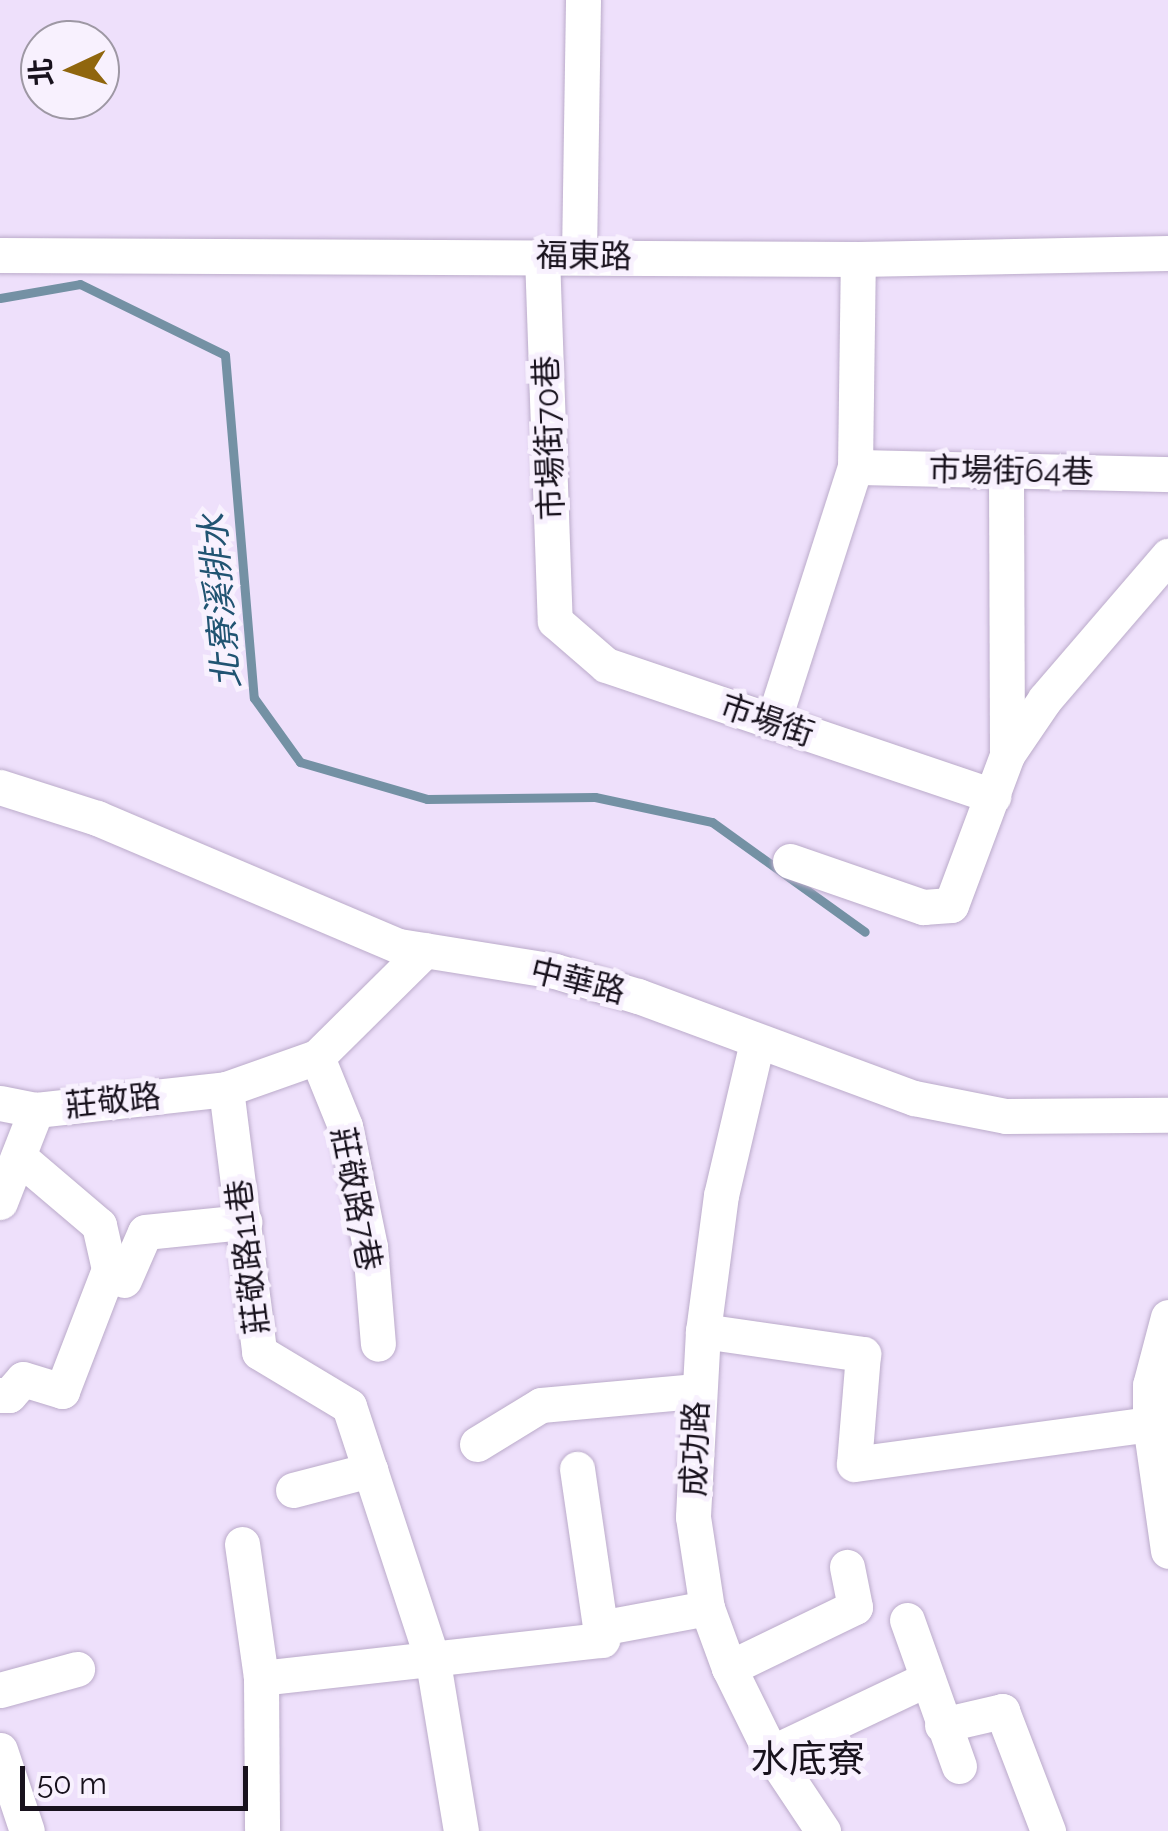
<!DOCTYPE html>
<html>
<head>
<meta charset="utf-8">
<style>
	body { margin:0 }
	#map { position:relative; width:1168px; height:1831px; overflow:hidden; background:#eee0fb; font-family:Raleway,"Noto Sans TC",sans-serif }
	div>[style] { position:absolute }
	.stream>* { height:9px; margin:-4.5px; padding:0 4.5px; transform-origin:4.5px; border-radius:4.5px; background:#7491a4 }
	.roads { filter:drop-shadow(0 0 2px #bbabca) drop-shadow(0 0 2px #bbabca) }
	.minor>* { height:35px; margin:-17.5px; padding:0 17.5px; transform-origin:17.5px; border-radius:17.5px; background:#fff }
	span { translate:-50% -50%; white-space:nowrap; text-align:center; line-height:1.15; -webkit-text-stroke:10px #f8f1fe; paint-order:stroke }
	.street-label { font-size:32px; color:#18121d }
	.water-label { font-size:35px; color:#215472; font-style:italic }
	.quarter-label { font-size:38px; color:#18121d }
	.north { position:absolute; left:20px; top:20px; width:100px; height:100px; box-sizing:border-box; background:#f8f1fe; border:2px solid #9e98a4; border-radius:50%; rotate:266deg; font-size:28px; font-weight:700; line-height:40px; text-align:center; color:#18121d }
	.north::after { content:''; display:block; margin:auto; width:35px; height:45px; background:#90660e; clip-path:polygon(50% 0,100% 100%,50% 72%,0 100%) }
	.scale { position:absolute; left:20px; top:1766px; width:228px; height:45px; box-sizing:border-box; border:5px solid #18121d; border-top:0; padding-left:12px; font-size:30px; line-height:35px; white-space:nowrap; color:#18121d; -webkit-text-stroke:8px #f8f1fe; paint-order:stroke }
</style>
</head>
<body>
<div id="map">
	<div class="stream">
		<i style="left:0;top:298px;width:81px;rotate:-9.9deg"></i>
		<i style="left:80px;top:284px;width:161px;rotate:26.1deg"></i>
		<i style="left:225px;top:355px;width:344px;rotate:85.2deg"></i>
		<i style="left:254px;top:698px;width:79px;rotate:54.3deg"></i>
		<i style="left:300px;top:762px;width:132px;rotate:16.2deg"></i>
		<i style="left:427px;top:799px;width:168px;rotate:-0.7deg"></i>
		<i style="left:595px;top:797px;width:120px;rotate:12.1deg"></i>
		<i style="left:712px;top:822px;width:188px;rotate:35.7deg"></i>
	</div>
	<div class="roads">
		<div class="minor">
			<i style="left:0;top:255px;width:858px;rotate:0.27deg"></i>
			<i style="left:858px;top:259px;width:310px;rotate:-1.1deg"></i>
			<i style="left:542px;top:256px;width:365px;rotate:88deg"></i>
			<i style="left:555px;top:621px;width:67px;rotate:40.8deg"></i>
			<i style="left:606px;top:665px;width:409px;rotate:18.7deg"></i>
			<i style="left:579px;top:256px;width:256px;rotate:-89.1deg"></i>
			<i style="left:855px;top:467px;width:313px;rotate:1.3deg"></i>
			<i style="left:1006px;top:471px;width:284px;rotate:89.8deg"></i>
			<i style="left:773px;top:722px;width:268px;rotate:-72.2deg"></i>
			<i style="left:855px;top:467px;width:208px;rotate:-89.2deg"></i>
			<i style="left:0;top:787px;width:102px;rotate:17.7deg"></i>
			<i style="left:97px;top:818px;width:328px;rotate:23deg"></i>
			<i style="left:399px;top:946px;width:158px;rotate:9.1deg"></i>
			<i style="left:555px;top:971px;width:87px;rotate:16.8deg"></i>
			<i style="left:638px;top:996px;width:294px;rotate:20.3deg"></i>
			<i style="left:914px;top:1098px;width:94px;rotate:11.1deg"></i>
			<i style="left:1006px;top:1116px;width:162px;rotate:-0.4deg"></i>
			<i style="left:790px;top:861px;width:141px;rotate:19.1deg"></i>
			<i style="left:923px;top:907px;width:28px;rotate:-4deg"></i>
			<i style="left:951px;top:905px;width:160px;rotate:-69.5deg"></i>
			<i style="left:1007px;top:755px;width:68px;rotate:-55.8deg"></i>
			<i style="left:1045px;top:699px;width:189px;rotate:-49.3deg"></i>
			<i style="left:757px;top:1042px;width:157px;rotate:103.2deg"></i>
			<i style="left:721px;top:1195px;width:137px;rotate:97.5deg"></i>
			<i style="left:703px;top:1331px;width:186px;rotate:93.1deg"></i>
			<i style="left:693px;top:1517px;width:92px;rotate:81.3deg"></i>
			<i style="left:707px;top:1608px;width:64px;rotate:69.9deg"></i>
			<i style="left:729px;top:1668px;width:95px;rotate:63.7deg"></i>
			<i style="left:771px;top:1753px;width:94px;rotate:56.3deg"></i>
			<i style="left:317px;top:1057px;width:74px;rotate:67.9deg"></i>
			<i style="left:345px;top:1126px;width:124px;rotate:78.3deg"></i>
			<i style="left:370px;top:1247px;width:97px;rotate:85.3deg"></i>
			<i style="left:226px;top:1089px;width:265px;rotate:82.8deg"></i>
			<i style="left:259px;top:1352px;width:105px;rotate:31deg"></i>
			<i style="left:349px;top:1406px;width:269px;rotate:71.8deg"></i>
			<i style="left:433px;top:1662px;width:171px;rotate:80.6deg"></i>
			<i style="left:0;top:1103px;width:37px;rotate:11deg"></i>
			<i style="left:36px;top:1110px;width:191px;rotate:-6.3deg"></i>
			<i style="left:226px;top:1089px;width:96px;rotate:-19.4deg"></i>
			<i style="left:317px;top:1057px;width:152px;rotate:-44.7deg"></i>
			<i style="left:0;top:1202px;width:99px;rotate:-68.6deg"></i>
			<i style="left:124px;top:1280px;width:52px;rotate:-66.4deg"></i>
			<i style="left:145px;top:1232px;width:100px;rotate:-5.8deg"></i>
			<i style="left:1168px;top:1317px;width:70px;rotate:104.8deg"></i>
			<i style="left:1150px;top:1385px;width:39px;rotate:90deg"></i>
			<i style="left:1150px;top:1424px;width:128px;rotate:81.9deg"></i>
			<i style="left:703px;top:1331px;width:162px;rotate:8.2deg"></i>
			<i style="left:863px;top:1354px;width:110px;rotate:94.7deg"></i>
			<i style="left:854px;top:1464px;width:299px;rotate:-7.7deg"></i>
			<i style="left:0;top:1395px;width:9px"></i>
			<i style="left:9px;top:1395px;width:21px;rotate:-49deg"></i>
			<i style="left:23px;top:1379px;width:41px;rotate:17.1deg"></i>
			<i style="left:62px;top:1391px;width:131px;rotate:-68.9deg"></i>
			<i style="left:109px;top:1269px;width:45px;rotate:-102.8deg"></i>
			<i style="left:99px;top:1225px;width:106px;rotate:-139.6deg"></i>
			<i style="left:477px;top:1444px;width:75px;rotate:-31.4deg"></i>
			<i style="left:541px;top:1405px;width:156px;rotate:-5.2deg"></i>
			<i style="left:293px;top:1490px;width:80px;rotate:-14.6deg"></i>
			<i style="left:242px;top:1544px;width:135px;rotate:81.9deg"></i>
			<i style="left:261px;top:1678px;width:153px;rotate:89.6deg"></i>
			<i style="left:907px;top:1620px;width:155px;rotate:70.4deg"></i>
			<i style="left:600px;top:1628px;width:109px;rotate:-10.6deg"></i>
			<i style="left:729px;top:1668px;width:140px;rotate:-25.8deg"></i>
			<i style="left:855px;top:1607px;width:41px;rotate:-101.3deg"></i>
			<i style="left:261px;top:1678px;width:343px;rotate:-6.4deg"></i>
			<i style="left:602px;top:1640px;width:173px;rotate:-98.3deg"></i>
			<i style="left:0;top:1690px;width:80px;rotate:-15.3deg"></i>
			<i style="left:942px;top:1725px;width:62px;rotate:-13.1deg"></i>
			<i style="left:1002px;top:1711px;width:129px;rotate:69deg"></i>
			<i style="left:0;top:1750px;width:85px;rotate:71.6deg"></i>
			<i style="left:771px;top:1753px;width:173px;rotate:-25.4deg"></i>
		</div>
	</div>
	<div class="street-label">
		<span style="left:584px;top:256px;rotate:1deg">福東路</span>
		<span style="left:549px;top:438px;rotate:-92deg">市場街70巷</span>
		<span style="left:1011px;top:471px;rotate:1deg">市場街64巷</span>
		<span style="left:767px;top:720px;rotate:19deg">市場街</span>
		<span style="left:578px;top:981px;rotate:14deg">中華路</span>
		<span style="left:113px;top:1101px;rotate:-6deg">莊敬路</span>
		<span style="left:356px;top:1199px;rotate:79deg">莊敬路7巷</span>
		<span style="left:248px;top:1257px;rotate:-97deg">莊敬路11巷</span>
		<span style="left:695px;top:1449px;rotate:-88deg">成功路</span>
	</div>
	<div class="water-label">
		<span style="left:220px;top:601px;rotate:-95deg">北寮溪排水</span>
	</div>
	<div class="quarter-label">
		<span style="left:808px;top:1759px">水底寮</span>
	</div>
	<div class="north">北</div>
	<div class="scale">50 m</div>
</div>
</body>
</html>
